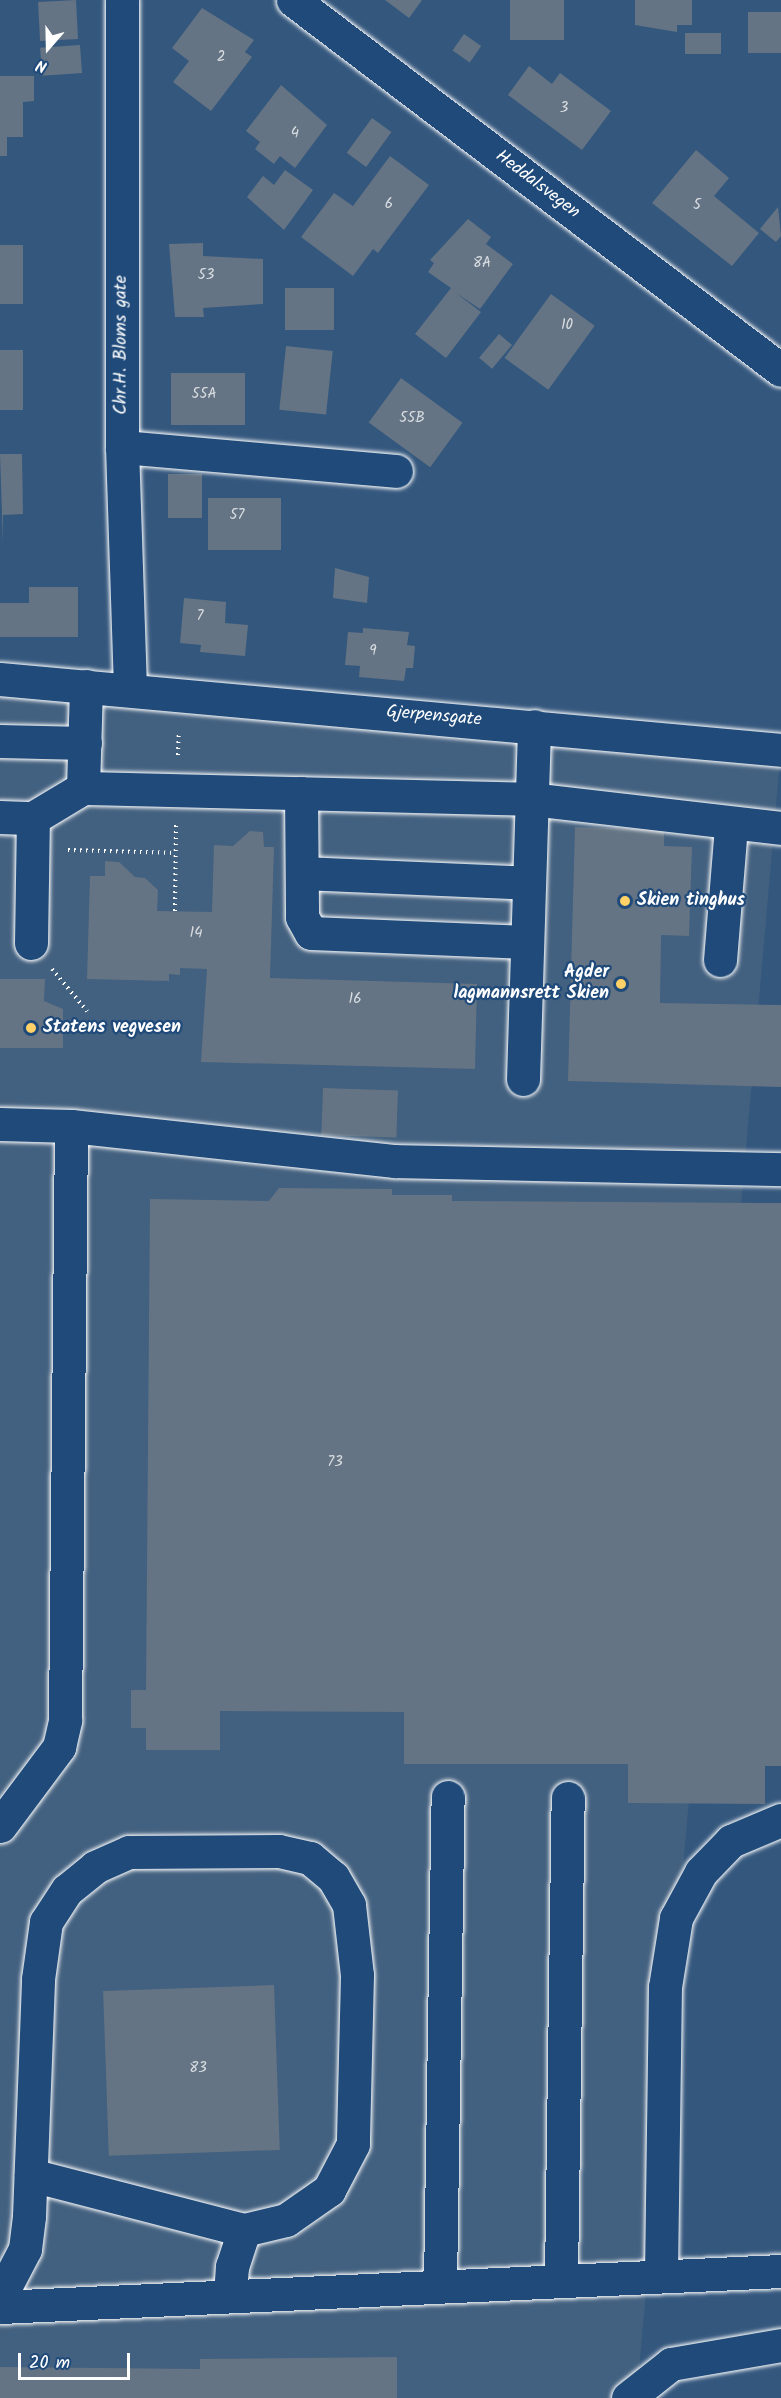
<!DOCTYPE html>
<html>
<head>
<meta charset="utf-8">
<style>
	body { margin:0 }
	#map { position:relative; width:781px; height:2398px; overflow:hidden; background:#34577d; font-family:Kalam,sans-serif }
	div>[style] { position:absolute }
	.built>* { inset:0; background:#42607f; transform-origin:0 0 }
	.building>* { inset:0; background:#647484; transform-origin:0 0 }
	.path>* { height:4px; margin-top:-2px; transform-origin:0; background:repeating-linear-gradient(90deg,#fff 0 1.5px,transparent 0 6px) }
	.roads { filter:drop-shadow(0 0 2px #fff) drop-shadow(0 0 2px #fff) }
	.minor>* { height:33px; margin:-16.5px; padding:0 16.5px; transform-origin:16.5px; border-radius:16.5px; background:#1f4a7a }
	.dots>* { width:16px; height:16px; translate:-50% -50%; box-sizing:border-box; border:3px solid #1f4a7a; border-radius:50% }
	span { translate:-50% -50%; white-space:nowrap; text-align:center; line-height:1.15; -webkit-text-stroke:4.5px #1f4a7a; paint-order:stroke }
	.number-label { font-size:15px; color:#d8dce0 }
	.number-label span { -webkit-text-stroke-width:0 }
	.street-label { font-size:18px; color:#fff }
	.poi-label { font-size:18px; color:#fff; font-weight:700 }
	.left { translate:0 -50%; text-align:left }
	.right { translate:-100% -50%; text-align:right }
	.north { position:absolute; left:18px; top:18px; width:60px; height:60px; -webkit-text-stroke:4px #1f4a7a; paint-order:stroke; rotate:200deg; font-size:16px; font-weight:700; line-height:24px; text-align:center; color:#fff }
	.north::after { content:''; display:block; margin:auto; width:21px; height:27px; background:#fff; clip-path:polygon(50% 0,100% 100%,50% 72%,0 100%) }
	.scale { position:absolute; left:18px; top:2353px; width:112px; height:27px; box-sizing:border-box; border:3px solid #fff; border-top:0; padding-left:8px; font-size:18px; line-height:21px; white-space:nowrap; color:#fff; -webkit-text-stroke:4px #1f4a7a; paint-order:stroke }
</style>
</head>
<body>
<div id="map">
	<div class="built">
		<i style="left:0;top:680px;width:784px;height:1718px;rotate:5deg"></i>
	</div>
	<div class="building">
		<i style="left:76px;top:0;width:39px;height:38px;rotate:87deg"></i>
		<i style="clip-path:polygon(385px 0,422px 0,409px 18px)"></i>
		<i style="left:510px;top:0;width:54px;height:40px"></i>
		<i style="clip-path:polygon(635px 0,692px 0,692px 25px,677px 25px,677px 32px,635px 25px)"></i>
		<i style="clip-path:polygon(202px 8px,254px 40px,245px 52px,252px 57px,211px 111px,173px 82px,189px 61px,172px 48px)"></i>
		<i style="left:748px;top:12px;width:33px;height:41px"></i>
		<i style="left:685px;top:33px;width:36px;height:21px"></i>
		<i style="left:464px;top:34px;width:21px;height:20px;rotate:35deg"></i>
		<i style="left:80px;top:45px;width:28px;height:40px;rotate:86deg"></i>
		<i style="clip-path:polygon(529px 66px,552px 84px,560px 73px,611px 111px,582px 150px,508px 95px)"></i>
		<i style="clip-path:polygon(0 76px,34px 76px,34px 101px,23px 102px,23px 137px,7px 137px,7px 156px,0 156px)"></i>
		<i style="clip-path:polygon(281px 85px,327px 125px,295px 168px,280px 156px,274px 164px,255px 149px,260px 142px,246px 131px)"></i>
		<i style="left:372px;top:118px;width:24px;height:43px;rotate:36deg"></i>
		<i style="clip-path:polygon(696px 150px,729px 178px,714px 196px,759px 233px,732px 266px,652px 203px)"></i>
		<i style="clip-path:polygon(390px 156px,429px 185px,378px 253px,373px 249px,353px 276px,301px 237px,334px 193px,353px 206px)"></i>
		<i style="clip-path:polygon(285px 170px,313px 190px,284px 230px,247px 197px,263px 176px,274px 185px)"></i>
		<i style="clip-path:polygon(778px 207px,781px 236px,776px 242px,760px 229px)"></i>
		<i style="clip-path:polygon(468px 219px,491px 237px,486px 244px,513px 264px,480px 309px,456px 293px,481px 312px,446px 358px,415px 334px,451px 288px,428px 272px,434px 263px,430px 260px)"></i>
		<i style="clip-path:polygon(203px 243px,203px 256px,263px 259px,263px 304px,203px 308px,204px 317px,175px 317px,169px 244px)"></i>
		<i style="left:0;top:245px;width:23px;height:59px"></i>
		<i style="left:334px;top:288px;width:42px;height:49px;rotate:90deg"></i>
		<i style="left:551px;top:294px;width:54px;height:79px;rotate:36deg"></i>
		<i style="left:499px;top:334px;width:17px;height:31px;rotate:40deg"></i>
		<i style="left:286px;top:346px;width:47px;height:64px;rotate:6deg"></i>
		<i style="left:0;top:350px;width:23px;height:60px"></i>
		<i style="left:171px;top:373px;width:74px;height:52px"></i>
		<i style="left:401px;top:378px;width:76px;height:55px;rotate:36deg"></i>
		<i style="clip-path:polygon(0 454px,22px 454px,23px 514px,3px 515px,3px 543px)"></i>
		<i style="left:168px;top:474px;width:34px;height:44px"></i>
		<i style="left:208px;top:498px;width:73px;height:52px"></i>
		<i style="clip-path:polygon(335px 568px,369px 577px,367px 603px,333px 598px)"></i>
		<i style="clip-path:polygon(29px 587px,78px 587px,78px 637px,0 637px,0 603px,29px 603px)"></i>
		<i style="clip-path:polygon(184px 598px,226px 602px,225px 623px,248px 625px,245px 656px,200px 652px,201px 645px,180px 643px)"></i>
		<i style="clip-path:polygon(363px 628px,409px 632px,407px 645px,415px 646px,413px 668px,406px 668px,404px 681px,359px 677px,360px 666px,345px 665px,348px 632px,363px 633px)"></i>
		<i style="clip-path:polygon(575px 827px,664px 830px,664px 846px,692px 847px,689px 936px,661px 935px,660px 1003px,781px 1005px,781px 1087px,568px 1081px)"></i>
		<i style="clip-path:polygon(250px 831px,263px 832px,264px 847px,274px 847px,270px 978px,477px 984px,475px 1069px,201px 1062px,207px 969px,180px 968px,180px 975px,169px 974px,169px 981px,87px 979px,90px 876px,105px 876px,105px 861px,119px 862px,135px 877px,145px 878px,158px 890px,157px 911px,212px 912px,214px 845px,233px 846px)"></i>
		<i style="clip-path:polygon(0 979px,45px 979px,44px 1001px,63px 1009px,63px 1048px,0 1048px)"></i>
		<i style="left:323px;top:1088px;width:75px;height:47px;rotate:2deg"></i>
		<i style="clip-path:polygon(279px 1188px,392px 1189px,392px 1195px,452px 1195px,452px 1201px,781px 1203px,781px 1766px,765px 1766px,765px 1804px,628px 1803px,628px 1764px,404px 1764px,404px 1712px,220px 1711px,220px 1750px,146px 1750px,146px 1728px,131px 1728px,131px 1690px,146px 1690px,150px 1199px,269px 1201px)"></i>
		<i style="left:274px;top:1985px;width:165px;height:171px;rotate:88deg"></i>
		<i style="clip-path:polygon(397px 2357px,397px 2398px,0 2398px,0 2367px,200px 2369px,200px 2359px)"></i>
	</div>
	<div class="path">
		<i style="left:178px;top:755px;width:23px;rotate:-88deg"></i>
		<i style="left:68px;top:850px;width:108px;rotate:1.6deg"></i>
		<i style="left:175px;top:911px;width:86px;rotate:-89.3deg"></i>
		<i style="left:52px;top:969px;width:55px;rotate:50.2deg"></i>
	</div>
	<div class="roads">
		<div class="minor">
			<i style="left:122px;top:0;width:447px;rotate:90deg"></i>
			<i style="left:122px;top:447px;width:242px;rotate:88.1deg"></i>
			<i style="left:293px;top:0;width:612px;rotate:37.17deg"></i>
			<i style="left:122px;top:447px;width:275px;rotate:5deg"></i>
			<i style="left:0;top:679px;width:784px;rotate:5.19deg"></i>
			<i style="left:0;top:741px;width:85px;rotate:1.3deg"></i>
			<i style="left:83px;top:788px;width:102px;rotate:-88.3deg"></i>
			<i style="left:301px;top:793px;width:124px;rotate:89.5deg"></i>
			<i style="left:302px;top:917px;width:18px;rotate:61deg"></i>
			<i style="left:311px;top:933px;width:216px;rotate:2.4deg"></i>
			<i style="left:0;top:817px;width:33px;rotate:2deg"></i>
			<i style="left:302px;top:873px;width:226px;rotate:2.5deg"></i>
			<i style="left:31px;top:943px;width:125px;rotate:-89.1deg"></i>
			<i style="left:33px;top:818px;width:58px;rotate:-31deg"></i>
			<i style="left:83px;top:788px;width:448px;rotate:1.4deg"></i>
			<i style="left:531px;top:799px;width:252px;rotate:6.6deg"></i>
			<i style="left:720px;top:960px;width:134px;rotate:-85.3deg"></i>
			<i style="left:523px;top:1079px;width:353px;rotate:-88.2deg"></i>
			<i style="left:0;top:1124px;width:71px;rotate:1.6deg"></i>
			<i style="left:71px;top:1126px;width:326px;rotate:6.2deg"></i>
			<i style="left:395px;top:1161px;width:386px;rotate:1.2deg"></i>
			<i style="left:0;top:1826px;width:99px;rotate:-53.2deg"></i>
			<i style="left:59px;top:1747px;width:28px;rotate:-77deg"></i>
			<i style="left:65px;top:1720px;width:594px;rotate:-89.42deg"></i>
			<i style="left:31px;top:2175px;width:220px;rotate:14.5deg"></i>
			<i style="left:661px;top:2273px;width:286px;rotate:-89.2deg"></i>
			<i style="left:665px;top:1987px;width:70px;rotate:-80.9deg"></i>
			<i style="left:676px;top:1918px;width:52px;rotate:-61.5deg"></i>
			<i style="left:701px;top:1872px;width:43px;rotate:-45.9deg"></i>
			<i style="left:731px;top:1841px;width:54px;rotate:-22.8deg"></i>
			<i style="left:561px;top:2278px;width:480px;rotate:-89.2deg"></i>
			<i style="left:440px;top:2284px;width:487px;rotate:-89.1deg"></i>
			<i style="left:0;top:2297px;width:54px;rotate:-62.5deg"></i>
			<i style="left:25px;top:2249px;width:33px;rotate:-83deg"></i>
			<i style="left:29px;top:2216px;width:237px;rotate:-87.8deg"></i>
			<i style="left:38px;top:1979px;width:58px;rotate:-82deg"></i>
			<i style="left:46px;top:1922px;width:38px;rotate:-57deg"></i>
			<i style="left:67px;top:1890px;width:36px;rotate:-39deg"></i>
			<i style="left:95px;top:1867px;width:37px;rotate:-24deg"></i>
			<i style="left:129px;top:1852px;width:150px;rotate:-0.4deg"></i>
			<i style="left:279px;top:1851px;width:32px;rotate:13deg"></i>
			<i style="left:310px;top:1858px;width:30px;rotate:40deg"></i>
			<i style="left:333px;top:1877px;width:32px;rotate:60deg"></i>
			<i style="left:349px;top:1905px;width:70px;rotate:83.5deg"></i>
			<i style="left:357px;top:1975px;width:169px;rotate:91.4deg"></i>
			<i style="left:353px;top:2144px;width:52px;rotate:117.6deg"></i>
			<i style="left:329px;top:2190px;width:52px;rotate:145.1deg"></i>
			<i style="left:286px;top:2220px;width:43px;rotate:166.6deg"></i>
			<i style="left:244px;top:2230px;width:38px;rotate:108deg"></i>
			<i style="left:232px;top:2266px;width:29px;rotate:94deg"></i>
			<i style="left:0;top:2307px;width:782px;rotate:-2.64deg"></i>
			<i style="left:628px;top:2398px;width:55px;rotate:-38.3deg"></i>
			<i style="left:671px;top:2364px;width:112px;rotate:-9.8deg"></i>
		</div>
	</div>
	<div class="dots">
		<i style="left:625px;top:901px;background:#ffd166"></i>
		<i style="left:621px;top:984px;background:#ffd166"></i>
		<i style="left:31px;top:1028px;background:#ffd166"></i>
	</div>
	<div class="number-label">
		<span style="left:221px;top:58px">2</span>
		<span style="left:564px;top:109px">3</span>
		<span style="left:295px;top:134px">4</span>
		<span style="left:389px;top:205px">6</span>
		<span style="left:697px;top:206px">5</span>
		<span style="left:482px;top:264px">8A</span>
		<span style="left:206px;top:276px">53</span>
		<span style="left:567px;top:326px">10</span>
		<span style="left:204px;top:395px">55A</span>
		<span style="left:412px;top:419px">55B</span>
		<span style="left:237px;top:516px">57</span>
		<span style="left:200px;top:617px">7</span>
		<span style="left:373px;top:652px">9</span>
		<span style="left:196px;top:934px">14</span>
		<span style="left:355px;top:1000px">16</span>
		<span style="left:335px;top:1463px">73</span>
		<span style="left:198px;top:2069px">83</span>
	</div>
	<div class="street-label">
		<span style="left:537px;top:185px;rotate:37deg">Heddalsvegen</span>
		<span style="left:122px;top:345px;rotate:-90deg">Chr.H. Bloms gate</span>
		<span style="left:434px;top:717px;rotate:5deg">Gjerpensgate</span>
	</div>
	<div class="poi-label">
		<span class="left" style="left:637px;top:901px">Skien tinghus</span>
		<span class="right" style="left:609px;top:984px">Agder<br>lagmannsrett Skien</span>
		<span class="left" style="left:43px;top:1028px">Statens vegvesen</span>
	</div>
	<div class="north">N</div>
	<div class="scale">20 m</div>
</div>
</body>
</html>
